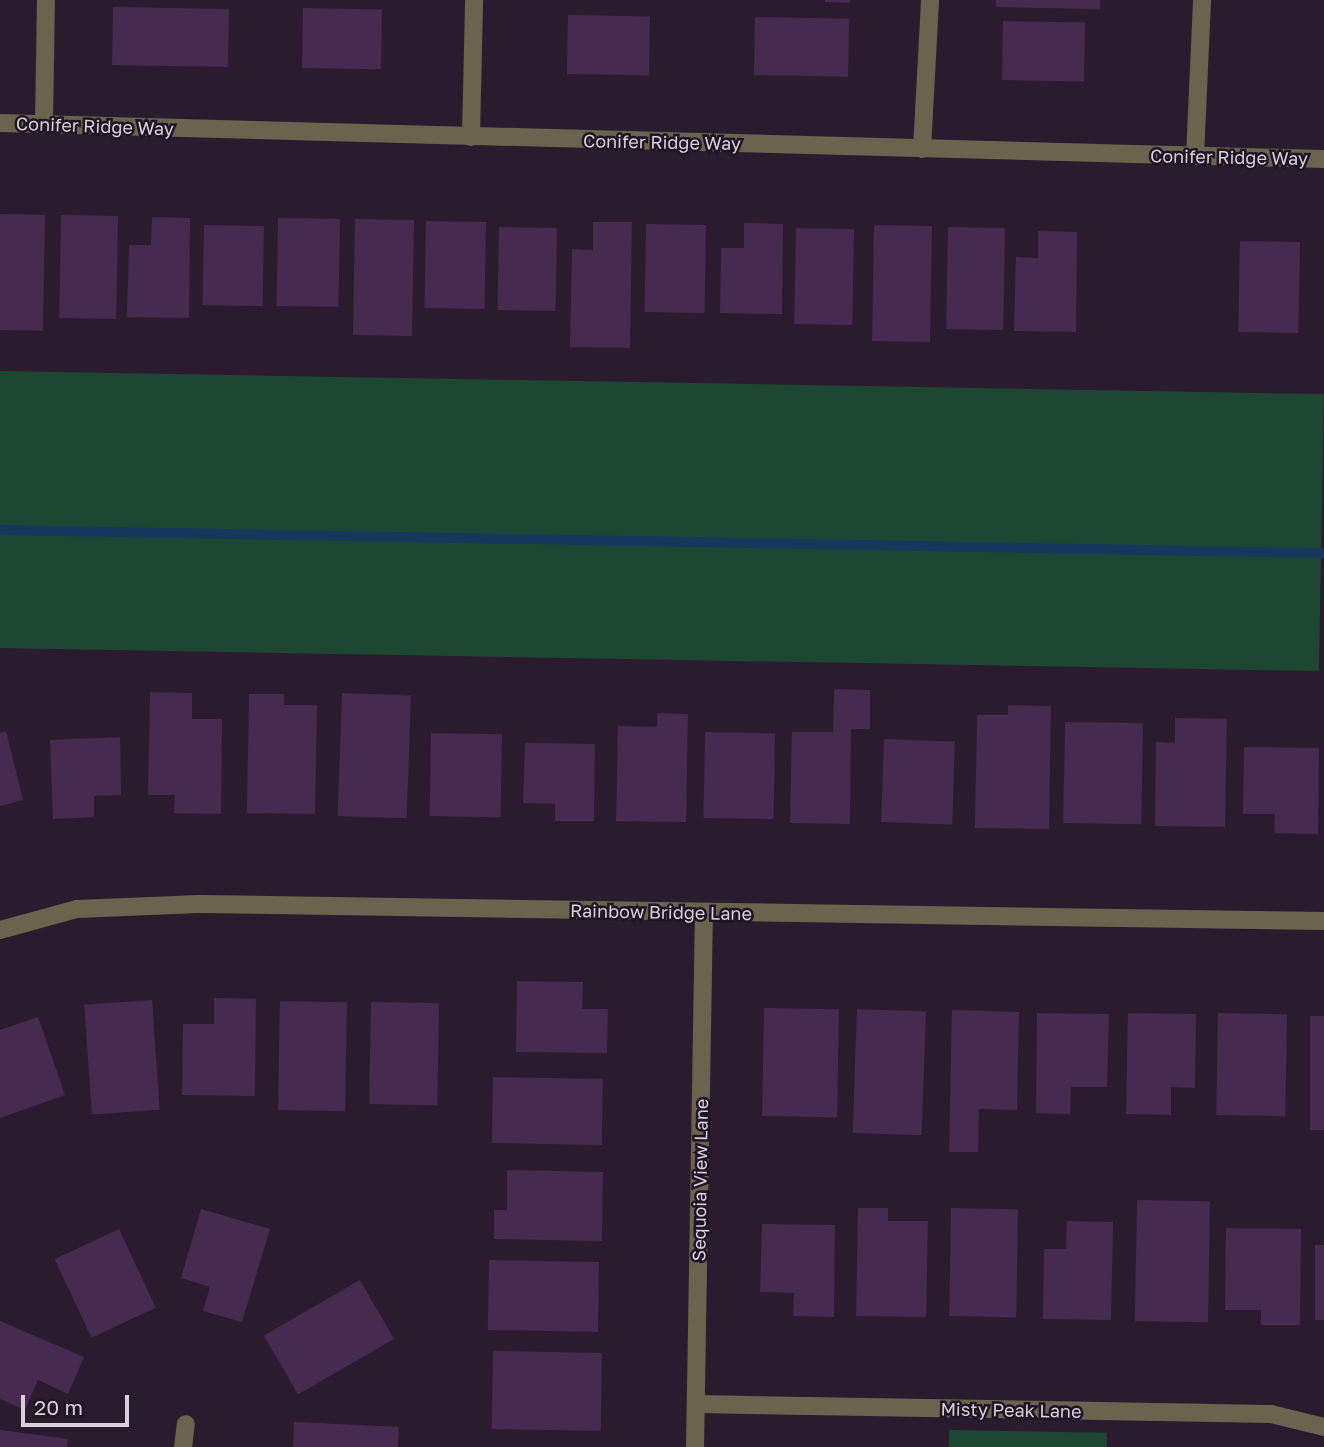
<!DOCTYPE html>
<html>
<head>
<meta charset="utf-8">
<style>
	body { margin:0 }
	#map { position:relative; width:1324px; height:1447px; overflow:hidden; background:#2a1c2e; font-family:"Golos Text",sans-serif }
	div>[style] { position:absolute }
	.green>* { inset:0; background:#1e4733; transform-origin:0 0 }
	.stream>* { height:10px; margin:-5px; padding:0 5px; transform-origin:5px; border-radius:5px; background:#16385c }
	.building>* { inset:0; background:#472a50; transform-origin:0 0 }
	.minor>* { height:18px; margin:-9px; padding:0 9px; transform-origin:9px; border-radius:9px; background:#6a634e }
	span { translate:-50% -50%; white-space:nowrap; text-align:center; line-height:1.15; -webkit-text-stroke:5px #201324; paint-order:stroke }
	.street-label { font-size:18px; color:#d9d0dd }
	.scale { position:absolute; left:21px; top:1395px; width:108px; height:32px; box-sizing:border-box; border:4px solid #d9d0dd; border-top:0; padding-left:9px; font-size:21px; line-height:24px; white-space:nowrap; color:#d9d0dd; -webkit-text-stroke:5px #201324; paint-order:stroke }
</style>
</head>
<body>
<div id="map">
	<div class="green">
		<i style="left:0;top:371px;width:1324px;height:277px;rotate:1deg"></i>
		<i style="left:949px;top:1430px;width:158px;height:17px;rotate:1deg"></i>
	</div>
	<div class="stream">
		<i style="left:0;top:530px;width:1324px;rotate:1deg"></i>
	</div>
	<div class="building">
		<i style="clip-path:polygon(825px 0,850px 0,849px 3px,825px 2px)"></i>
		<i style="clip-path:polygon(996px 0,1100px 0,1100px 9px,996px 7px)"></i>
		<i style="left:113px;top:7px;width:116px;height:58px;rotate:1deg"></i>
		<i style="left:303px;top:8px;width:79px;height:60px;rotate:1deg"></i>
		<i style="left:568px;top:15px;width:82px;height:59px;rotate:1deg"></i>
		<i style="left:755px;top:17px;width:94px;height:58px;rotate:1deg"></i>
		<i style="left:1003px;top:21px;width:82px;height:59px;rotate:1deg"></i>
		<i style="left:0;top:214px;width:45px;height:116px;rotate:1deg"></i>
		<i style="left:61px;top:215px;width:57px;height:103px;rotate:1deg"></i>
		<i style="clip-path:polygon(152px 217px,190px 218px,189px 318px,127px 317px,129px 245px,151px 245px)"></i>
		<i style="left:278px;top:218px;width:62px;height:88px;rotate:1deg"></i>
		<i style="left:355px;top:219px;width:59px;height:116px;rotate:1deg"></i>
		<i style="left:426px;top:221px;width:60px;height:87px;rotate:1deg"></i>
		<i style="clip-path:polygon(593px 222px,632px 222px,630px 348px,570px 347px,572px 249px,593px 250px)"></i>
		<i style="clip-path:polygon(744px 223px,783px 224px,782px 314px,720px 313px,721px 248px,744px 248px)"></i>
		<i style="left:646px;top:224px;width:60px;height:88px;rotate:1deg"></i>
		<i style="left:204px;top:225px;width:60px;height:80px;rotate:1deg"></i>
		<i style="left:874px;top:225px;width:58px;height:116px;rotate:1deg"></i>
		<i style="left:499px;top:227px;width:58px;height:83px;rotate:1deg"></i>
		<i style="left:948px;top:227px;width:57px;height:102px;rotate:1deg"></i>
		<i style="left:796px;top:228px;width:58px;height:96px;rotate:1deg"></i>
		<i style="clip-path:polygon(1038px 231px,1077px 232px,1076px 332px,1014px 331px,1016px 257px,1038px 258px)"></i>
		<i style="left:1240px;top:241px;width:60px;height:91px;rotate:1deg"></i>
		<i style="clip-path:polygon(834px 689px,870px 690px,870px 729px,851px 729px,850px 824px,790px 823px,792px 732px,833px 732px)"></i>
		<i style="clip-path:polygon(150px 692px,192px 693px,192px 719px,222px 719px,221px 814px,174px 813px,175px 795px,148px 795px)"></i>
		<i style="left:342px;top:693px;width:69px;height:123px;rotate:2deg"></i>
		<i style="clip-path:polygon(249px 694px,284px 694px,284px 705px,317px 705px,315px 814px,247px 813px)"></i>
		<i style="clip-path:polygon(1008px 705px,1051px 706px,1049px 829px,975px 828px,977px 715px,1008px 715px)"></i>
		<i style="clip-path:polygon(657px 713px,688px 714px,686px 822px,616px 821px,618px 726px,657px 727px)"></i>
		<i style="clip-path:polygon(1175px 718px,1227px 719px,1225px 827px,1155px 826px,1156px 742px,1175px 743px)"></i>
		<i style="left:1065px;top:722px;width:78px;height:101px;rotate:1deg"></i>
		<i style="clip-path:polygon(6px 731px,23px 800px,0 806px,0 733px)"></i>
		<i style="left:705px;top:732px;width:70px;height:86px;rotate:1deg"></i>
		<i style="left:431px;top:733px;width:71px;height:83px;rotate:1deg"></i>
		<i style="clip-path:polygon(120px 737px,121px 795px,94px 796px,94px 817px,53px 819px,50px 740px)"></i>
		<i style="left:884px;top:739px;width:71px;height:83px;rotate:2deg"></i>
		<i style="clip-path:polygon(525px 743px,595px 744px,594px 821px,555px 821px,555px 804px,523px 803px)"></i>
		<i style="clip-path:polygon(1244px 747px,1319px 748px,1318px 834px,1274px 833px,1275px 814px,1243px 814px)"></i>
		<i style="clip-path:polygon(517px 981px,583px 982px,582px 1009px,608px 1009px,607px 1053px,516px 1052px)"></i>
		<i style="clip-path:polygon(214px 998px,256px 999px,255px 1096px,182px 1095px,183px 1024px,214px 1024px)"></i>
		<i style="left:152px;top:1000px;width:110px;height:68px;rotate:86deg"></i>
		<i style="left:280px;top:1001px;width:67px;height:109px;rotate:1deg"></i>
		<i style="left:371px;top:1002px;width:68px;height:102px;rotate:1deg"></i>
		<i style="left:764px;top:1008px;width:75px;height:108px;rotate:1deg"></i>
		<i style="left:857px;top:1009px;width:69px;height:124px;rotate:2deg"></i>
		<i style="clip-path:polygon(952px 1010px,1019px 1012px,1017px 1110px,979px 1109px,978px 1152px,949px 1152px)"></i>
		<i style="clip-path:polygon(1037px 1013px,1109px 1014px,1107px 1087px,1071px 1087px,1070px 1114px,1036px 1113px)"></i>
		<i style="clip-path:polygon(1128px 1013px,1196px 1014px,1195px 1088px,1171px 1087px,1171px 1115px,1126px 1114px)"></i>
		<i style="left:1218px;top:1013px;width:69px;height:102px;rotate:1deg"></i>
		<i style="left:1310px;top:1016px;width:14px;height:114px"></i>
		<i style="clip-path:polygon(38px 1017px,65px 1095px,0 1118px,0 1030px)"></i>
		<i style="left:493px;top:1077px;width:110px;height:66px;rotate:1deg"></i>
		<i style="clip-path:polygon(507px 1170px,603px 1172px,602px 1241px,494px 1239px,494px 1210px,507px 1210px)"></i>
		<i style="left:1137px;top:1200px;width:73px;height:121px;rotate:1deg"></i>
		<i style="clip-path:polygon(858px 1208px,888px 1208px,888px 1221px,928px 1221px,926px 1317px,856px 1316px)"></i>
		<i style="left:951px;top:1208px;width:67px;height:108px;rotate:1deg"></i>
		<i style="clip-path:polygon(201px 1209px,270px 1229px,242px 1322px,203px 1311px,210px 1287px,181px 1278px)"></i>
		<i style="clip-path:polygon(1067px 1221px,1113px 1222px,1111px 1320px,1043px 1319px,1044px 1249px,1066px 1249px)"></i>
		<i style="clip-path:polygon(762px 1224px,835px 1225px,834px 1317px,793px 1316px,794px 1293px,760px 1292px)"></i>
		<i style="clip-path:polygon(1226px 1228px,1301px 1229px,1300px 1325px,1261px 1325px,1261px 1310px,1225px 1310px)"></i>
		<i style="left:119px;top:1229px;width:87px;height:71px;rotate:65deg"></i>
		<i style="left:1315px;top:1245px;width:9px;height:75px"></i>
		<i style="left:489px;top:1260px;width:110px;height:70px;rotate:1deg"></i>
		<i style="left:360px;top:1280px;width:68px;height:111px;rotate:60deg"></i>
		<i style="clip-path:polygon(0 1321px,84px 1357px,68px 1394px,38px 1380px,25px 1410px,0 1399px)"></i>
		<i style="left:493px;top:1351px;width:109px;height:78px;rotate:1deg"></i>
		<i style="clip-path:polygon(294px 1422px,399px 1427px,398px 1447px,293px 1447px)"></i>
		<i style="clip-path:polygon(0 1430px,68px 1439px,67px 1447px,0 1447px)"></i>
	</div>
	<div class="minor">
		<i style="left:0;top:123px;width:1324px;rotate:1.56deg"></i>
		<i style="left:44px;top:124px;width:124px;rotate:-89.1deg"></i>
		<i style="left:471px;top:137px;width:137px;rotate:-88.7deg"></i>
		<i style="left:922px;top:149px;width:149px;rotate:-86.9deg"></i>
		<i style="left:1195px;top:156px;width:156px;rotate:-87.4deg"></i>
		<i style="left:0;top:930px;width:80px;rotate:-15.3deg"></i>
		<i style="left:77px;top:909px;width:122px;rotate:-2.3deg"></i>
		<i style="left:199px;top:904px;width:1125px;rotate:0.87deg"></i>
		<i style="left:696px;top:1404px;width:575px;rotate:1deg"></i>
		<i style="left:1271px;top:1414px;width:55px;rotate:13.8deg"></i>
		<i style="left:183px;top:1447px;width:23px;rotate:-83deg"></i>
		<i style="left:695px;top:1447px;width:535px;rotate:-89.04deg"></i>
	</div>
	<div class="street-label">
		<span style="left:95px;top:126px;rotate:2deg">Conifer Ridge Way</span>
		<span style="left:662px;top:142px;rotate:1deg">Conifer Ridge Way</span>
		<span style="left:1229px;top:157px;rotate:1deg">Conifer Ridge Way</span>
		<span style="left:661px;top:912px;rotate:1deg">Rainbow Bridge Lane</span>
		<span style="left:700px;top:1180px;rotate:-89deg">Sequoia View Lane</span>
		<span style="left:1011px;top:1410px;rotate:1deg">Misty Peak Lane</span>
	</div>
	<div class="scale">20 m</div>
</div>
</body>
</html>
